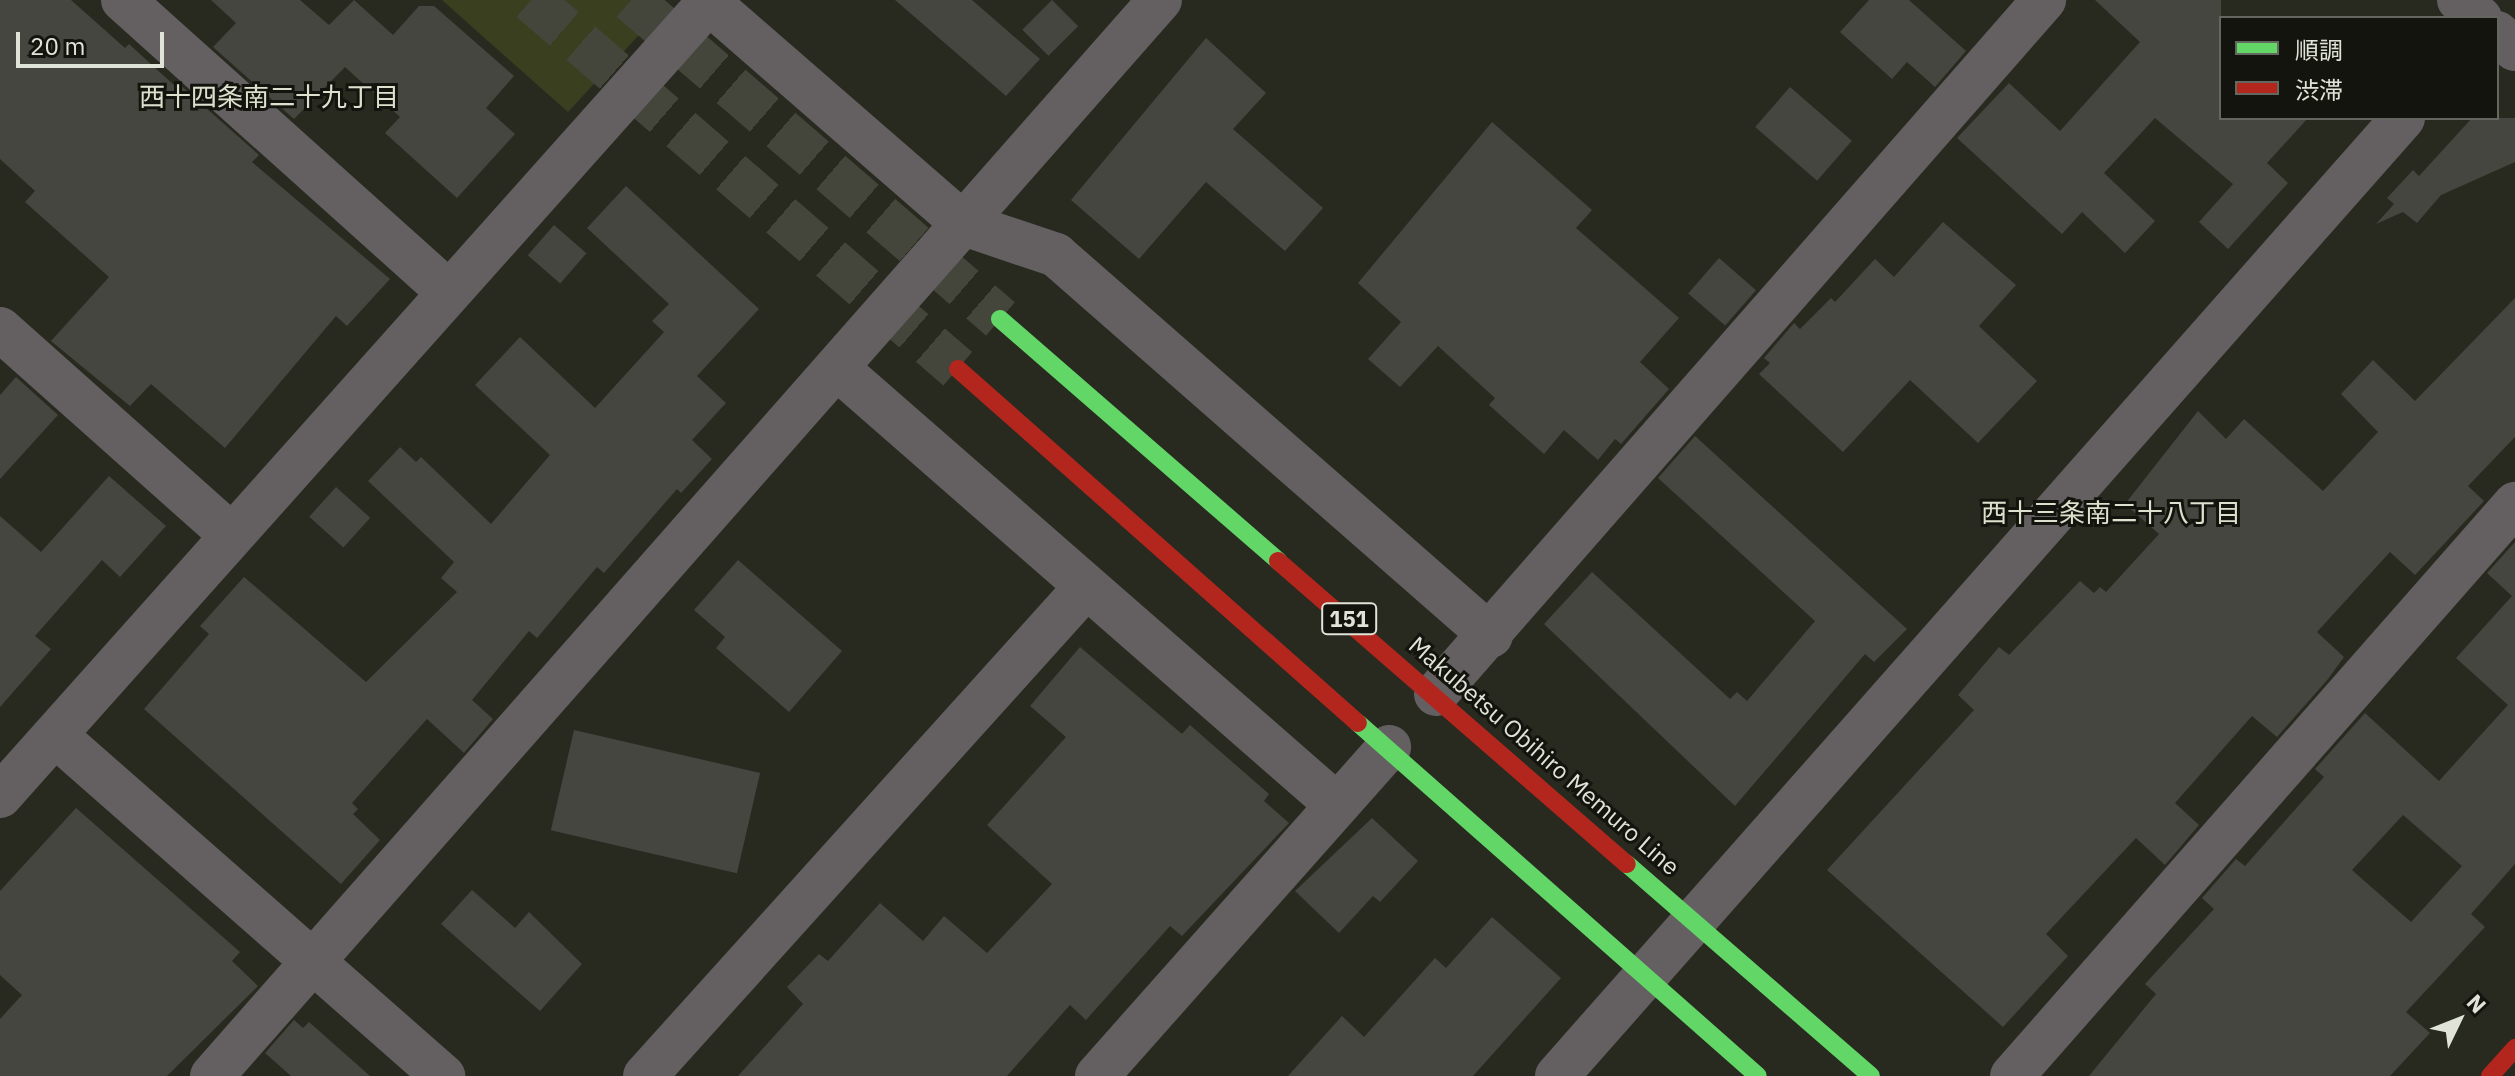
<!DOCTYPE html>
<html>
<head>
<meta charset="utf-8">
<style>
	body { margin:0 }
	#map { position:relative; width:2515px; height:1076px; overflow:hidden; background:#282a20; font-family:"IBM Plex Sans","Noto Sans JP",sans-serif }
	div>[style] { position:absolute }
	.green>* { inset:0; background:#3a401f }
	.building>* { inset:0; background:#45463f; transform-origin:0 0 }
	.primary-tunnel>* { height:44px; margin-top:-22px; transform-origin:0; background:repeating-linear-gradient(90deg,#44463c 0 44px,transparent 0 66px) }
	.street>* { height:44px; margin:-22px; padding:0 22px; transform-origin:22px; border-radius:22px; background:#646061 }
	.fast>* { height:18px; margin:-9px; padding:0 9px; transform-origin:9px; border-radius:9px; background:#63d668 }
	.jam>* { height:18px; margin:-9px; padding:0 9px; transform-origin:9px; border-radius:9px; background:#b3261e }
	span { translate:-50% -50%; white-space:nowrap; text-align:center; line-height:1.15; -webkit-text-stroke:6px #13140d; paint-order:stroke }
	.shield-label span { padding:2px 6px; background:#13140d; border:2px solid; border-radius:6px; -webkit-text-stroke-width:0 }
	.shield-label { font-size:22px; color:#e0e3d8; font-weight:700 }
	.street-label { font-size:24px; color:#e0e3d8 }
	.neighbourhood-label { font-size:26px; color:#dce0cc }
	.legend { position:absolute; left:2219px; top:16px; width:280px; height:104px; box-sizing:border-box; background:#13140d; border:2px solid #65675e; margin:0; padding:10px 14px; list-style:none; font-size:24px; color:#e0e3d8 }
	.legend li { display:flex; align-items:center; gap:16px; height:40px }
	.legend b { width:40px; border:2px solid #65675e }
	.north { position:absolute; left:2419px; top:980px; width:80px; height:80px; -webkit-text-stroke:6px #13140d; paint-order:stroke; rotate:47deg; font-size:22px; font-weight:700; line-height:32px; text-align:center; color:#e0e3d8 }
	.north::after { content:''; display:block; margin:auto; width:28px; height:36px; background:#e0e3d8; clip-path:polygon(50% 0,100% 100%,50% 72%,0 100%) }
	.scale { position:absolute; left:16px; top:32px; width:148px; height:36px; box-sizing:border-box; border:4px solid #e0e3d8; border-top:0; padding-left:10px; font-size:24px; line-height:28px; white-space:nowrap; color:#e0e3d8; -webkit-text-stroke:6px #13140d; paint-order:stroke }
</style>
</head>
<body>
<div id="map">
	<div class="green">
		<i style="clip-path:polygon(442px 0,648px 0,649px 24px,568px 112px)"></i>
	</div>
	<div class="building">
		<i style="clip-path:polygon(0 0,71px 0,125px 48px,129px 44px,176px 87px,179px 84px,259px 155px,252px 162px,390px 279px,347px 326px,336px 316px,225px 448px,151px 384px,130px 406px,51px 341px,109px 277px,25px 202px,35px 191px,0 159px)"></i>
		<i style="clip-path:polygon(211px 0,300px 0,329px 25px,354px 0,393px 35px,419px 6px,434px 6px,514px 76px,486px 108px,515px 134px,457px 198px,385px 133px,400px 117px,345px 67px,294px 119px,213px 47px,236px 23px)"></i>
		<i style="clip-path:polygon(895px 0,972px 0,1040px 59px,1006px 96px)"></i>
		<i style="left:1052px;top:0;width:37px;height:42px;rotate:45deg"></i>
		<i style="clip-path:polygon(1869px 0,1909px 0,1966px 51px,1935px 87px,1907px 62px,1892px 79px,1840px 32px)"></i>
		<i style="clip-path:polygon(2095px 0,2221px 0,2221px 118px,2308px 118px,2267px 163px,2288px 183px,2228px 249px,2199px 222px,2233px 184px,2155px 118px,2104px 173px,2155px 221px,2125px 253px,2082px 212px,2062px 234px,1957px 138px,2009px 83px,2060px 131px,2140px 42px)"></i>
		<i style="clip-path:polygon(1206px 38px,1266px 93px,1233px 129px,1323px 208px,1285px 251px,1206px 182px,1139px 259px,1071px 200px)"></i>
		<i style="left:1790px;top:87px;width:82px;height:53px;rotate:41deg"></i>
		<i style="clip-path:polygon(2472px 118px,2515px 118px,2515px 162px,2441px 195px,2417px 223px,2403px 212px,2376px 224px,2394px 204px,2387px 198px,2413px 170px,2419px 176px)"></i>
		<i style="clip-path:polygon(1492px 122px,1592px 210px,1576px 228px,1679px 318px,1640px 362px,1669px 389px,1621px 444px,1615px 439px,1598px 460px,1564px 430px,1544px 454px,1489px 405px,1495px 398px,1438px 346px,1400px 387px,1368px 359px,1401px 322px,1358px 283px)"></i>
		<i style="clip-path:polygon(626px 186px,759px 309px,697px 376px,726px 403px,692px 440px,712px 459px,681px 493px,677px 489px,604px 573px,597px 567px,537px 638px,529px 631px,472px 700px,493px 719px,464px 753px,427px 719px,352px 803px,358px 809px,353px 814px,380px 840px,341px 884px,144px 709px,209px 634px,200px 626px,244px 577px,366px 682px,457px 592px,441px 578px,454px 562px,368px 481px,400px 447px,416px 462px,421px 457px,491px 524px,550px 455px,475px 385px,520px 337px,595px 408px,664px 332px,652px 321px,669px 304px,587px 228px)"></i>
		<i style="clip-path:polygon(1943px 222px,2016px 285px,1979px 326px,2037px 381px,1978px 443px,1910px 380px,1843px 452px,1759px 374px,1770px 363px,1764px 358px,1794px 323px,1800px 329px,1831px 298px,1835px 302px,1875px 259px,1894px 277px)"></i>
		<i style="left:554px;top:225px;width:43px;height:40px;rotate:41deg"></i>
		<i style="left:1719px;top:258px;width:49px;height:47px;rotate:41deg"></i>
		<i style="clip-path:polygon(2515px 298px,2515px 437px,2468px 486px,2484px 501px,2415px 575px,2390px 552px,2317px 632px,2344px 657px,2328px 679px,2277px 737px,2252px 716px,2175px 803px,2199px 825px,2165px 865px,2136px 838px,2046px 934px,2068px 956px,2003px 1027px,1827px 870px,1974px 710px,1958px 695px,1999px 647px,2009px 655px,2080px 581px,2094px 593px,2100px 587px,2106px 592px,2159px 534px,2125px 504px,2198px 411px,2226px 439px,2244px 419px,2323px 491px,2378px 432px,2341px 394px,2373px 360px,2415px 401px)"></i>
		<i style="clip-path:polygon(16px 377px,58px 415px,0 479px,0 395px)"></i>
		<i style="clip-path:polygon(1695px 436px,1907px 629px,1874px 662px,1865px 654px,1735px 806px,1544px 624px,1592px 572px,1730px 699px,1737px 692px,1747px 701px,1815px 621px,1658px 478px)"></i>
		<i style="clip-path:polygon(109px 476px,166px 526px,120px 577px,102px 560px,35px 636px,51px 649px,0 707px,0 516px,41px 552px)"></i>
		<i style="left:336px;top:487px;width:46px;height:40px;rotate:42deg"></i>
		<i style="clip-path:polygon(evenodd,2515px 542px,2515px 864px,2471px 914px,2485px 927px,2406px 1012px,2430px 1033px,2390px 1076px,2089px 1076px,2156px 994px,2145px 984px,2214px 909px,2202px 898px,2236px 859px,2245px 866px,2324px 777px,2315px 769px,2365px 713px,2439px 781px,2508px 705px,2456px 658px,2512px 596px,2487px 573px,2515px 542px,2403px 815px,2462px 866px,2411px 922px,2352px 870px,2403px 815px)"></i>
		<i style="clip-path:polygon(738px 560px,842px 651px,789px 712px,716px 648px,725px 637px,694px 610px)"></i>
		<i style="clip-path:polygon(1080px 647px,1182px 734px,1190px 725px,1269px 794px,1264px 801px,1289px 823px,1182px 936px,1170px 926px,1086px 1020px,1070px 1005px,1007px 1076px,738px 1076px,803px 1004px,787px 987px,819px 954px,828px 961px,880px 903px,923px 941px,944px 916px,987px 953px,1052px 884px,987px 825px,1066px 737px,1030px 706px)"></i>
		<i style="left:574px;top:730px;width:191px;height:103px;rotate:13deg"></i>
		<i style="clip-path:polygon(76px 808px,240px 952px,232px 961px,258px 986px,167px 1076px,0 1076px,0 1019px,22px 995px,0 975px,0 891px)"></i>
		<i style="clip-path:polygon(1372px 818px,1418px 861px,1380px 902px,1373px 896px,1339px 933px,1295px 891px)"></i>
		<i style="clip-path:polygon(472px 890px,515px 928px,529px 912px,582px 964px,540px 1011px,441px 924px)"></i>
		<i style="clip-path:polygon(1492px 917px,1561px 978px,1473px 1076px,1288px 1076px,1342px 1016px,1364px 1037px,1435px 958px,1446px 968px)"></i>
		<i style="clip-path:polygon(294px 1020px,303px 1028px,309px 1022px,370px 1076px,291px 1076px,265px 1053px)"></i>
	</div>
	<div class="primary-tunnel">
		<i style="left:531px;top:0;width:564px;rotate:40.83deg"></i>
		<i style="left:631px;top:0;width:488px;rotate:40.8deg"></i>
	</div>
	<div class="street">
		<i style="left:123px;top:0;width:438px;rotate:41.9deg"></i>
		<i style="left:706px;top:0;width:342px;rotate:41deg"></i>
		<i style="left:964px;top:224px;width:97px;rotate:18.6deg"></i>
		<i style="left:1056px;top:255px;width:578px;rotate:41.21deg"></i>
		<i style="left:2459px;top:0;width:28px;rotate:41deg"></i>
		<i style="left:2497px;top:33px;width:24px;rotate:42deg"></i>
		<i style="left:0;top:329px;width:308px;rotate:41.7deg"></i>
		<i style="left:838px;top:369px;width:663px;rotate:41.15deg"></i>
		<i style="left:1436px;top:694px;width:923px;rotate:-48.78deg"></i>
		<i style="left:55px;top:735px;width:517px;rotate:41.31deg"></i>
		<i style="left:0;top:796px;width:1064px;rotate:-48.24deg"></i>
		<i style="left:212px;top:1076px;width:1434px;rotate:-48.62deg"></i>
		<i style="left:645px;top:1076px;width:657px;rotate:-47.96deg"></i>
		<i style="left:1097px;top:1076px;width:440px;rotate:-48.4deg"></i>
		<i style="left:1557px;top:1076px;width:1278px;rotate:-48.55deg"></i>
		<i style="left:2012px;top:1076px;width:762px;rotate:-48.67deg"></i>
	</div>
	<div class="fast">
		<i style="left:1000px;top:319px;width:369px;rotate:41deg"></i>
		<i style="left:1358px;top:723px;width:533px;rotate:41.43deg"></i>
		<i style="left:1627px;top:864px;width:323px;rotate:41deg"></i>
	</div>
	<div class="jam">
		<i style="left:958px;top:369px;width:534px;rotate:41.51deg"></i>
		<i style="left:1278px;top:561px;width:462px;rotate:41deg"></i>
		<i style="left:2490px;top:1076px;width:38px;rotate:-48deg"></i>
	</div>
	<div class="shield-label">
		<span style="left:1349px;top:619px">151</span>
	</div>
	<div class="street-label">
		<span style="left:1544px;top:756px;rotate:41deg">Makubetsu Obihiro Memuro Line</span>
	</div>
	<div class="neighbourhood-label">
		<span style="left:269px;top:97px">西十四条南二十九丁目</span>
		<span style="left:2111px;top:513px">西十三条南二十八丁目</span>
	</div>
	<ul class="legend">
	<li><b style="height:10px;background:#63d668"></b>順調</li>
	<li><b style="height:10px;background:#b3261e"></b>渋滞</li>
	</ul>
	<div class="north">N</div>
	<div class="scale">20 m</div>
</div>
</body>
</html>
